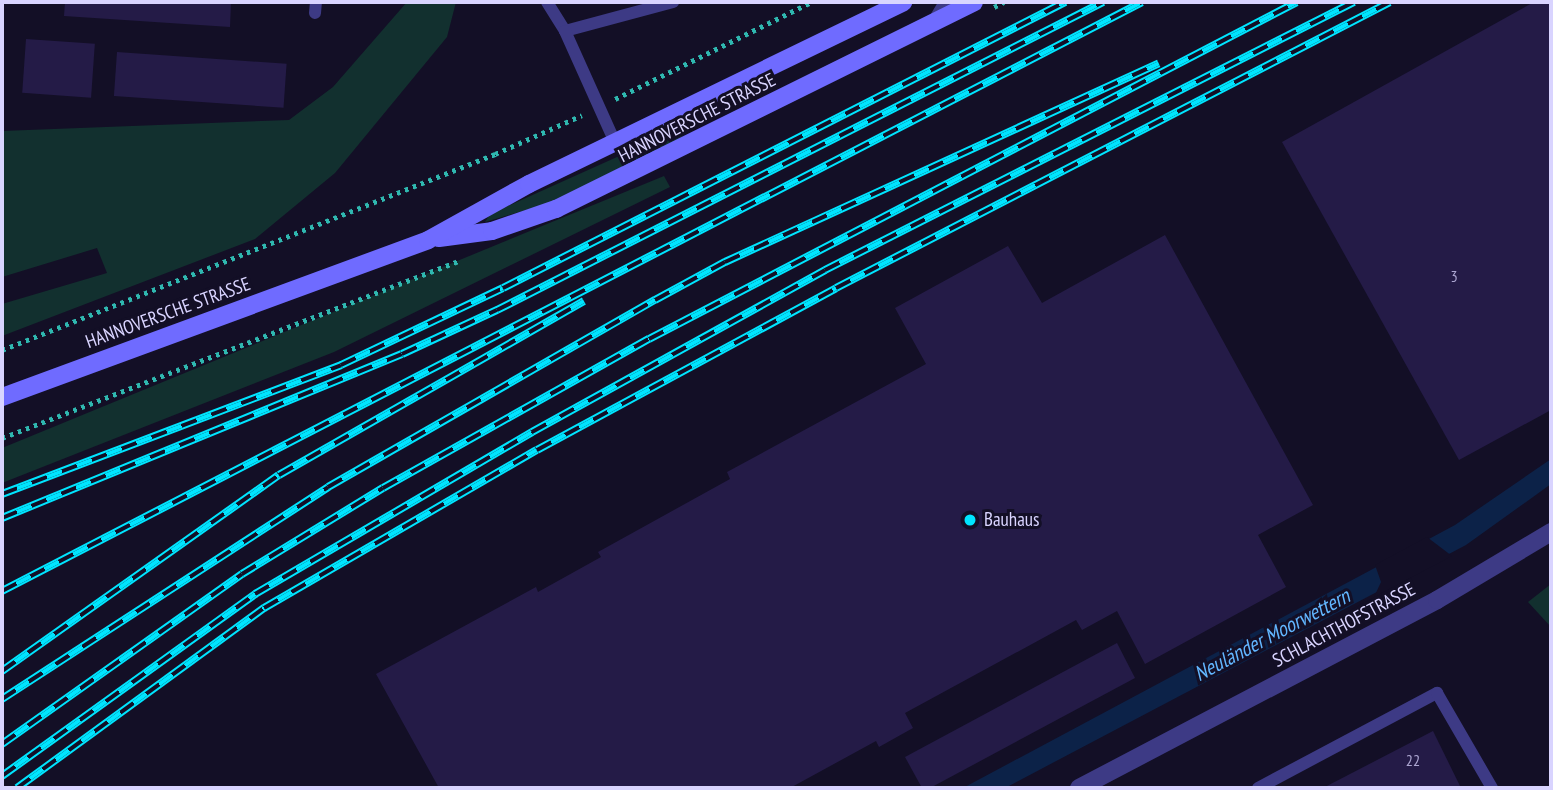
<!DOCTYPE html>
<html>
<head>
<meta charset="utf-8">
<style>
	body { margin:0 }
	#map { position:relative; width:1553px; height:790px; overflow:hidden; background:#130f26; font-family:"PT Sans Narrow",sans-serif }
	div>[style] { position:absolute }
	.green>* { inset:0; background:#12302f }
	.water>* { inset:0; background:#0c2248 }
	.pier>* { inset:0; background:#130f26 }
	.building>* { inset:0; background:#241b47; transform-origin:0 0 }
	.path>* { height:4.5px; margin-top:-2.25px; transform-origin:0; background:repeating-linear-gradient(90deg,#2fb8b0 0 3.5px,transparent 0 8.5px) }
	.lane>* { height:12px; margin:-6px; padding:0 6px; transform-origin:6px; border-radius:6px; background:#3d3a85 }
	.street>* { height:18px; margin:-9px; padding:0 9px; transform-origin:9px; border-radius:9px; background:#3d3a85 }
	.secondary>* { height:18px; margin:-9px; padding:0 9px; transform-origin:9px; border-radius:9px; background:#6f6bff }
	.rail>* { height:8px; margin-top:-4px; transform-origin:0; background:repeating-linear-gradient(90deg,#130f26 0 16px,#00e5ff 0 32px); box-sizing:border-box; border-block:2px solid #00e5ff }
	.dots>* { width:19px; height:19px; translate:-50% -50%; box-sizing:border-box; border:4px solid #130f26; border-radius:50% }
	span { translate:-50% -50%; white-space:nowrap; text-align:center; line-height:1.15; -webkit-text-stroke:6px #130f26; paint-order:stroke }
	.number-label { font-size:16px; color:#aca6d1 }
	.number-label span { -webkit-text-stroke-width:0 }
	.street-label { font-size:19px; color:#d9d4ff }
	.poi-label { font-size:19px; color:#d9d4ff }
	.left { translate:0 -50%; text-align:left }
	.water-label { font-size:21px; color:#62b6ff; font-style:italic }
	.frame { position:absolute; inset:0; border:4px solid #d9d4ff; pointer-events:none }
</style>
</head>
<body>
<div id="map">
	<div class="green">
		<i style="clip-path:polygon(407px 2px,456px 2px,447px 37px,335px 173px,255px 239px,2px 336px,2px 304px,107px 273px,97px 248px,2px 277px,2px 131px,289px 120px,333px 87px)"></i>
		<i style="clip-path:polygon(686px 126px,689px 131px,672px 144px,544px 205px,485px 222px,490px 214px)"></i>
		<i style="clip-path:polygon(664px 176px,670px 187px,334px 352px,2px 483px,2px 448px)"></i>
		<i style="clip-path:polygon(1551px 584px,1551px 627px,1528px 602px)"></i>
	</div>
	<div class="water">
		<i style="clip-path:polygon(1551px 459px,1551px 484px,1466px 545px,1005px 788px,963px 788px,1455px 525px)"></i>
	</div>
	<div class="pier">
		<i style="clip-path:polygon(1427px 537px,1452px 556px,1374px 597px,1381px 582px,1375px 565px)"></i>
	</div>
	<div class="building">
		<i style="clip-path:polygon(65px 2px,231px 2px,230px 27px,64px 16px)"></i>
		<i style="clip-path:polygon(1534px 2px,1551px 2px,1551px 410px,1459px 460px,1282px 142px)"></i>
		<i style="left:26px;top:39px;width:69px;height:54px;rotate:4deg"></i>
		<i style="left:117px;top:52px;width:170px;height:44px;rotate:4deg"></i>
		<i style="clip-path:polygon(1165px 235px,1313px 505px,1258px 535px,1286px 587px,1145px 664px,1117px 611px,1082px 630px,1076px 620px,905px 713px,913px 728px,879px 747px,876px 741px,790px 788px,439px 788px,376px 674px,536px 587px,538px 592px,601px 557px,598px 552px,730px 479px,727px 472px,926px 364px,895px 308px,1008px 246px,1042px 303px)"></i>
		<i style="clip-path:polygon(1117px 643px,1135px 678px,930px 788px,922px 788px,905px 757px)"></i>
		<i style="clip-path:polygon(1433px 731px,1461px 788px,1323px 788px)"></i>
	</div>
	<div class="path">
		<i style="left:994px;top:7px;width:11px;rotate:-27deg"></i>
		<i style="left:615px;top:99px;width:219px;rotate:-26.3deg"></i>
		<i style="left:2px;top:350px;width:531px;rotate:-21.68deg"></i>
		<i style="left:495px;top:154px;width:95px;rotate:-24.1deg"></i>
		<i style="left:2px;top:438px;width:492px;rotate:-21.2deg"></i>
	</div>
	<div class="lane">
		<i style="left:547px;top:2px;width:34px;rotate:58deg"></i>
		<i style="left:565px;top:31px;width:112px;rotate:-15deg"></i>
		<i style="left:315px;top:13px;width:11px;rotate:-85deg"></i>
		<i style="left:933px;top:22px;width:23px;rotate:-59deg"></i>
		<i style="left:565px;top:31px;width:122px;rotate:65.8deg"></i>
		<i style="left:1258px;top:788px;width:203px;rotate:-28deg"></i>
		<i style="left:1437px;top:693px;width:110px;rotate:59.9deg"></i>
	</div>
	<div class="street">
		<i style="left:1079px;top:788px;width:404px;rotate:-27.7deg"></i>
		<i style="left:1437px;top:600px;width:133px;rotate:-30.8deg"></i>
	</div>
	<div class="secondary">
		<i style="left:439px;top:238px;width:53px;rotate:-7.5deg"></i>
		<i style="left:492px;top:231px;width:68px;rotate:-19deg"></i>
		<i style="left:556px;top:209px;width:466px;rotate:-26.3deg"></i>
		<i style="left:2px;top:397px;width:454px;rotate:-20.2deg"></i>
		<i style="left:428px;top:240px;width:115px;rotate:-29deg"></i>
		<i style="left:529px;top:184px;width:416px;rotate:-25.9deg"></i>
	</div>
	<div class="rail">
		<i style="left:2px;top:494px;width:363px;rotate:-20.8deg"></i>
		<i style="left:341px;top:365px;width:179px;rotate:-25.4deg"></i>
		<i style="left:503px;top:288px;width:631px;rotate:-26.97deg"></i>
		<i style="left:2px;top:518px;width:432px;rotate:-22.3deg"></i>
		<i style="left:402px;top:354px;width:105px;rotate:-24.9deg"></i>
		<i style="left:497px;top:310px;width:680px;rotate:-26.94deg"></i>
		<i style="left:2px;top:591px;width:1283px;rotate:-27.32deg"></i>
		<i style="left:2px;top:671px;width:339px;rotate:-35.3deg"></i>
		<i style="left:279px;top:475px;width:351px;rotate:-29.7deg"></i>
		<i style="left:2px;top:699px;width:389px;rotate:-33deg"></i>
		<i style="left:328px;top:487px;width:377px;rotate:-29.8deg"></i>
		<i style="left:655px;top:300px;width:80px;rotate:-28.5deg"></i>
		<i style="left:725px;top:262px;width:477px;rotate:-24.6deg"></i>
		<i style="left:2px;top:744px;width:294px;rotate:-35.3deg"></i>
		<i style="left:242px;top:574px;width:165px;rotate:-31.4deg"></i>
		<i style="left:383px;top:488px;width:305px;rotate:-29.3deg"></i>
		<i style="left:649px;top:339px;width:730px;rotate:-27.48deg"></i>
		<i style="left:2px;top:776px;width:312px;rotate:-35.7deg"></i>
		<i style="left:255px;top:594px;width:321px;rotate:-30.3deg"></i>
		<i style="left:532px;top:432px;width:335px;rotate:-28.9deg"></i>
		<i style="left:825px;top:270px;width:593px;rotate:-26.87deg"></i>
		<i style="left:17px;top:788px;width:306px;rotate:-36.1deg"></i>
		<i style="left:264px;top:608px;width:315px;rotate:-30.1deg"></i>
		<i style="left:537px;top:450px;width:340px;rotate:-28.4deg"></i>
		<i style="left:836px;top:288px;width:623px;rotate:-27.3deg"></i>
	</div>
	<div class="dots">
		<i style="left:970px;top:520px;background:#00e5ff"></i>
	</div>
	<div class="number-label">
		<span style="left:1454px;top:276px">3</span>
		<span style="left:1413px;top:760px">22</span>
	</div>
	<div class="street-label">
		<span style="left:697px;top:118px;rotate:-27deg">HANNOVERSCHE STRASSE</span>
		<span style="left:168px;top:313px;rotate:-20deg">HANNOVERSCHE STRASSE</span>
		<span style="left:1344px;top:625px;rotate:-28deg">SCHLACHTHOFSTRASSE</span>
	</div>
	<div class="poi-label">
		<span class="left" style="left:984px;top:520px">Bauhaus</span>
	</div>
	<div class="water-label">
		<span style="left:1272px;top:635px;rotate:-28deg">Neuländer Moorwettern</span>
	</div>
	<div class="frame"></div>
</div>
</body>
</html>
